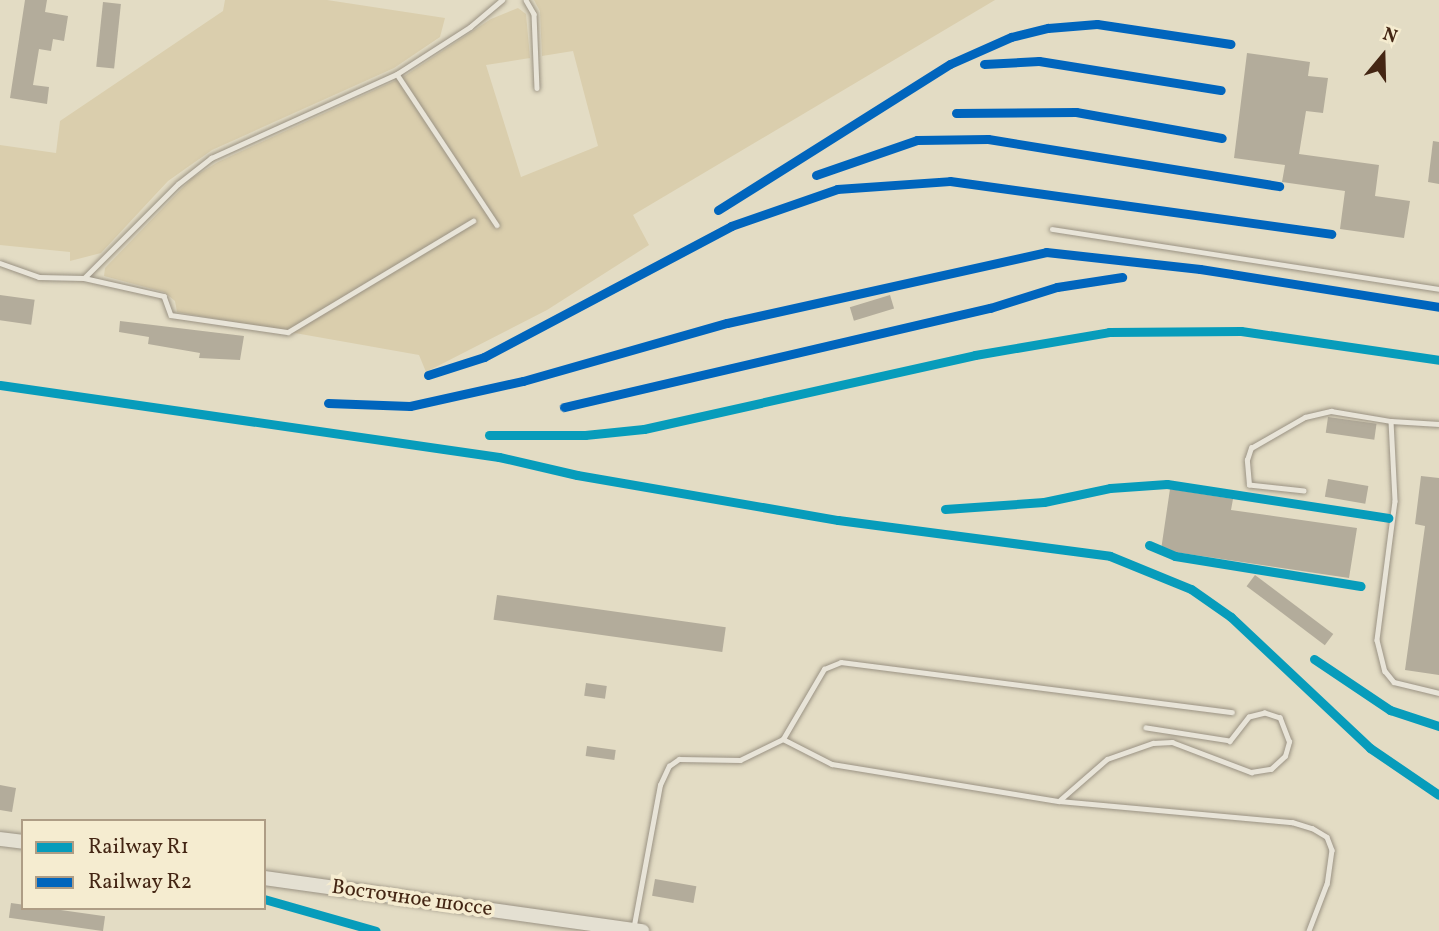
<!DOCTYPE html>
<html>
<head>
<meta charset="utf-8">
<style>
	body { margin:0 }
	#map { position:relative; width:1439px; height:931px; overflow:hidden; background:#e3dcc4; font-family:Vollkorn,serif }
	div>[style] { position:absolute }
	.green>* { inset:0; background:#dacead }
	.building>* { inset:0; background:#b3ac9b; transform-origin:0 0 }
	.roads { filter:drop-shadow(0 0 2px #9a9283) drop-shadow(0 0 2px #9a9283) }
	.lane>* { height:4.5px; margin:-2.25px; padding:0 2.25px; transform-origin:2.25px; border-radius:2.25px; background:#e8e4d8 }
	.primary>* { height:14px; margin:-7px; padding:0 7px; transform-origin:7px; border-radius:7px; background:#e4e0d2 }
	.rail-1>* { height:9px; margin:-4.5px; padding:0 4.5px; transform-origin:4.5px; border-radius:4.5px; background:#079cbb }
	.rail-2>* { height:9px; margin:-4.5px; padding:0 4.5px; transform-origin:4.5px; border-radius:4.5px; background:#0065bd }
	span { translate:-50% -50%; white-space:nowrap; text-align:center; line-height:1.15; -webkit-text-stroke:7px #f5ecd0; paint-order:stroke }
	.street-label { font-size:21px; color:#442614 }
	.legend { position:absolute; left:21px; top:819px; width:245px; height:91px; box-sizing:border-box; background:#f5ecd0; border:2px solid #ae9d85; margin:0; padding:9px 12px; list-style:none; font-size:21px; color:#442614 }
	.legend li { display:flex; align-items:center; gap:14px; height:35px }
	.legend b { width:35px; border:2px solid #ae9d85 }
	.north { position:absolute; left:1348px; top:21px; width:70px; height:70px; -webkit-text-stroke:5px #f5ecd0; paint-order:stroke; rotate:19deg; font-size:19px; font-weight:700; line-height:28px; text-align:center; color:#442614 }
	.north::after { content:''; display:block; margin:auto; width:24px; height:32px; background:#442614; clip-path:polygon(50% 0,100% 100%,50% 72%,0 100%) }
</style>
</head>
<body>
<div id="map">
	<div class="green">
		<i style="clip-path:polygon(225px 0,327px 0,445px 18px,440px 37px,394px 68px,212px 150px,168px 181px,101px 253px,70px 261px,70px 252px,0 245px,0 145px,56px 153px,60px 121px,223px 11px)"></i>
		<i style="clip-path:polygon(534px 0,995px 0,633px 215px,649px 245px,547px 310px,426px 372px,419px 355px,177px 312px,175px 301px,164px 292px,104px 276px,105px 268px,192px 178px,218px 162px,403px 77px,491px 19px,518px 8px,526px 14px,530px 58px,486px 65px,521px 177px,598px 146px,573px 51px,542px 56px,540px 11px)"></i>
	</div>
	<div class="building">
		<i style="clip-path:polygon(25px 0,47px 0,45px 12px,68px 16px,64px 41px,53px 39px,51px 51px,39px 49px,33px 85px,49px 87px,47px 104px,10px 98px)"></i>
		<i style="left:103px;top:2px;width:18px;height:65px;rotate:6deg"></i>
		<i style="clip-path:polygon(1247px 53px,1310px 62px,1308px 76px,1328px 78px,1323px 113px,1306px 111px,1299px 154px,1379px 165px,1375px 196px,1410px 201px,1404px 238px,1340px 229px,1345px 191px,1282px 182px,1285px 165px,1234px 158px)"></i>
		<i style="clip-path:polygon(1433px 141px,1439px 142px,1439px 184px,1428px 182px)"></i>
		<i style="left:0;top:295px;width:35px;height:25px;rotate:8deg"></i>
		<i style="left:890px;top:295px;width:14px;height:42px;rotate:73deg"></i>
		<i style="clip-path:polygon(120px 321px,244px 336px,240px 360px,199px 358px,200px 353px,148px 344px,149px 337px,119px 332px)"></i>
		<i style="left:1328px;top:417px;width:49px;height:16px;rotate:8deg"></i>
		<i style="clip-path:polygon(1421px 476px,1439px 478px,1439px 675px,1405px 670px,1425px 526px,1415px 524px)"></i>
		<i style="left:1328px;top:479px;width:41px;height:18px;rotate:10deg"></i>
		<i style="clip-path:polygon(1170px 489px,1233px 499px,1231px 510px,1357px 528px,1349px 578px,1161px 550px)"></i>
		<i style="left:1255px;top:575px;width:98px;height:14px;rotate:37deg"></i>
		<i style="left:497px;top:595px;width:231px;height:25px;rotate:8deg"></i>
		<i style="left:586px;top:683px;width:21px;height:13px;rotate:8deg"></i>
		<i style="left:587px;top:746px;width:29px;height:10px;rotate:8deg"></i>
		<i style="clip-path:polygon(0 785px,16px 788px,12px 812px,0 810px)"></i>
		<i style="left:655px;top:879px;width:42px;height:17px;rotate:10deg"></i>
		<i style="left:11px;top:903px;width:95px;height:15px;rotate:8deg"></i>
	</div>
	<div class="roads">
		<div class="lane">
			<i style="left:526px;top:0;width:16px;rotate:60deg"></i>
			<i style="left:534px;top:14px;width:74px;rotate:87.7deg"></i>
			<i style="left:397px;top:74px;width:181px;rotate:56.5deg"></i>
			<i style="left:1052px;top:229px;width:392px;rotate:8.8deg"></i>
			<i style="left:0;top:263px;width:41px;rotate:19.7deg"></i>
			<i style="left:39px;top:277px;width:45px;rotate:1.3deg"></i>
			<i style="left:84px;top:278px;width:133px;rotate:-45deg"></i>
			<i style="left:178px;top:184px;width:42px;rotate:-38.2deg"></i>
			<i style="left:211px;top:158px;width:204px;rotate:-24.3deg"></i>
			<i style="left:397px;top:74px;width:87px;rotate:-32.8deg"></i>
			<i style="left:470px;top:27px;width:42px;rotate:-40.2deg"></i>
			<i style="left:84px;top:278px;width:82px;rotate:12.7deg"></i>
			<i style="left:164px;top:296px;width:20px;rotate:70deg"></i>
			<i style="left:171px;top:315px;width:118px;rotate:8.3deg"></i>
			<i style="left:288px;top:332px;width:216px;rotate:-31deg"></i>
			<i style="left:1391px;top:421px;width:80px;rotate:87.1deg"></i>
			<i style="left:1395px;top:501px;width:140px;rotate:97.4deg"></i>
			<i style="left:1377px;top:640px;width:32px;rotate:76deg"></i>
			<i style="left:1385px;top:671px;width:14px;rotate:51deg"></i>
			<i style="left:1394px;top:682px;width:46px;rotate:13.7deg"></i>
			<i style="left:1304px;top:491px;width:55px;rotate:-173.8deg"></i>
			<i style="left:1249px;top:485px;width:25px;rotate:-95deg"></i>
			<i style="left:1247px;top:460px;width:13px;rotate:-72deg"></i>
			<i style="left:1251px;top:448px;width:62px;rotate:-29.9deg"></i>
			<i style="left:1305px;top:417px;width:27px;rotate:-13deg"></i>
			<i style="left:1331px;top:411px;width:61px;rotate:9.5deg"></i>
			<i style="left:1391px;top:421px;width:48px;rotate:3.6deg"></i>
			<i style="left:783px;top:739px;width:55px;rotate:27deg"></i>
			<i style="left:832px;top:764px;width:230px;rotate:9.3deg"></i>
			<i style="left:1059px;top:801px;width:234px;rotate:5.2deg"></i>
			<i style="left:1292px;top:822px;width:21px;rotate:17deg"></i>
			<i style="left:1312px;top:828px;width:17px;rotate:31deg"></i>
			<i style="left:1327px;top:837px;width:14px;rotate:69deg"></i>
			<i style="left:1332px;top:850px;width:34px;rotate:98deg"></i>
			<i style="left:1327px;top:884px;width:50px;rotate:111deg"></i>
			<i style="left:1060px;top:800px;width:62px;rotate:-41.1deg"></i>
			<i style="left:1107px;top:759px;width:49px;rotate:-19.2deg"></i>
			<i style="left:1153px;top:743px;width:19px;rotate:-3deg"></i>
			<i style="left:1172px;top:742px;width:85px;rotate:20.8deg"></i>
			<i style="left:1251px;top:772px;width:20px;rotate:-9deg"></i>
			<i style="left:1271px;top:769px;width:19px;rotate:-43deg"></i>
			<i style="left:1285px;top:756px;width:15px;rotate:-74deg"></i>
			<i style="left:1289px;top:742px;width:26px;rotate:-111deg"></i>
			<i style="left:1280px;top:718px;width:16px;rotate:-162deg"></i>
			<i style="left:1265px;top:713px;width:16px;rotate:166deg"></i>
			<i style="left:1249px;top:717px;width:31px;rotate:128deg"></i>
			<i style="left:1230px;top:741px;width:85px;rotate:-171.2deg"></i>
			<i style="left:634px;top:925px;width:142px;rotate:-79.5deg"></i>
			<i style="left:660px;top:785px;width:21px;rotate:-65deg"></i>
			<i style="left:669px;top:766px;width:12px;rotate:-35deg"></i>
			<i style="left:679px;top:759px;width:61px;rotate:0.9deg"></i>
			<i style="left:740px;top:760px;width:48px;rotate:-26deg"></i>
			<i style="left:783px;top:739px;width:81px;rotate:-59.6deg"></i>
			<i style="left:824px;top:669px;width:18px;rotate:-22deg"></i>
			<i style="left:841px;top:662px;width:394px;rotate:7.3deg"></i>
		</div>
		<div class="primary">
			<i style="left:0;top:839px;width:23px;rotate:7deg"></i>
			<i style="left:264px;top:878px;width:382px;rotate:8deg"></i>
		</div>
	</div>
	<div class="rail-1">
		<i style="left:0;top:385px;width:504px;rotate:8.21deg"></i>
		<i style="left:499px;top:457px;width:80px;rotate:13deg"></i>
		<i style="left:577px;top:475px;width:265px;rotate:9.8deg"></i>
		<i style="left:838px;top:520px;width:274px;rotate:7.5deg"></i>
		<i style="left:1110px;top:556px;width:87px;rotate:22.2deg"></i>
		<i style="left:1191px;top:589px;width:49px;rotate:35deg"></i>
		<i style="left:1231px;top:617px;width:191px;rotate:43.3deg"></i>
		<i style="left:1370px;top:748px;width:83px;rotate:34.3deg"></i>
		<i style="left:489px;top:435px;width:96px"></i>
		<i style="left:585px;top:435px;width:59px;rotate:-5.8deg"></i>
		<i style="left:644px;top:429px;width:339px;rotate:-12.6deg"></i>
		<i style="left:975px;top:355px;width:136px;rotate:-9.7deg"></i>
		<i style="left:1109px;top:332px;width:132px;rotate:-0.4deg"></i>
		<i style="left:1241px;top:331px;width:200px;rotate:8.3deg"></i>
		<i style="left:945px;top:509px;width:99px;rotate:-4deg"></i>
		<i style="left:1044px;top:502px;width:67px;rotate:-12deg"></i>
		<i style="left:1110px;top:488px;width:57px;rotate:-4deg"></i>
		<i style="left:1167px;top:484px;width:224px;rotate:8.7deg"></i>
		<i style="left:1149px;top:545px;width:28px;rotate:23deg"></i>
		<i style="left:1175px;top:556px;width:188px;rotate:9.2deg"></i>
		<i style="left:1314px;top:659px;width:92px;rotate:33.9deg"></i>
		<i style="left:1390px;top:710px;width:52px;rotate:18.1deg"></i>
		<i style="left:264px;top:899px;width:116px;rotate:15.9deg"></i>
	</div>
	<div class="rail-2">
		<i style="left:984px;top:64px;width:55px;rotate:-3.1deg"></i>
		<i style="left:1039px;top:61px;width:184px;rotate:9.1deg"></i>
		<i style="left:956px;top:113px;width:120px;rotate:-0.5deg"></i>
		<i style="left:1076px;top:112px;width:148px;rotate:10.1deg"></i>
		<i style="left:816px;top:175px;width:107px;rotate:-19.1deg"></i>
		<i style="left:917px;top:140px;width:71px;rotate:-0.8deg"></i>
		<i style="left:988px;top:139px;width:295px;rotate:9.2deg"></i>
		<i style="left:718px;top:210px;width:274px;rotate:-32.2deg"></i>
		<i style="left:950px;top:64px;width:67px;rotate:-23.9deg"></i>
		<i style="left:1011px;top:37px;width:38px;rotate:-14deg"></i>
		<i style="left:1048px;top:28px;width:49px;rotate:-4.7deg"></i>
		<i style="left:1097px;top:24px;width:135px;rotate:8.5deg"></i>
		<i style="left:428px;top:375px;width:59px;rotate:-17.8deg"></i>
		<i style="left:484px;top:357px;width:280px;rotate:-27.9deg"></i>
		<i style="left:731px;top:226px;width:112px;rotate:-19.2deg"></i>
		<i style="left:837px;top:189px;width:113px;rotate:-4deg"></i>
		<i style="left:950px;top:181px;width:385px;rotate:7.9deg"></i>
		<i style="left:328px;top:403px;width:82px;rotate:2.1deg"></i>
		<i style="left:410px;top:406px;width:116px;rotate:-12.5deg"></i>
		<i style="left:523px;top:381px;width:212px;rotate:-15.9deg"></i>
		<i style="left:727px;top:323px;width:327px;rotate:-12.5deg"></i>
		<i style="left:1046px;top:252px;width:155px;rotate:6.3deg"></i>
		<i style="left:1200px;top:269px;width:242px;rotate:9deg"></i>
		<i style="left:564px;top:407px;width:437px;rotate:-13.1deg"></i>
		<i style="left:990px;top:308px;width:70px;rotate:-17.4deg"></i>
		<i style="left:1057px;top:287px;width:66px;rotate:-8.7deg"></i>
	</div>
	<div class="street-label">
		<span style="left:412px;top:899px;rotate:8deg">Восточное шоссе</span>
	</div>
	<ul class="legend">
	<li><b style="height:9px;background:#079cbb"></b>Railway R1</li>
	<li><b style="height:9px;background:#0065bd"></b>Railway R2</li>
	</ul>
	<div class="north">N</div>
</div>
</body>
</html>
